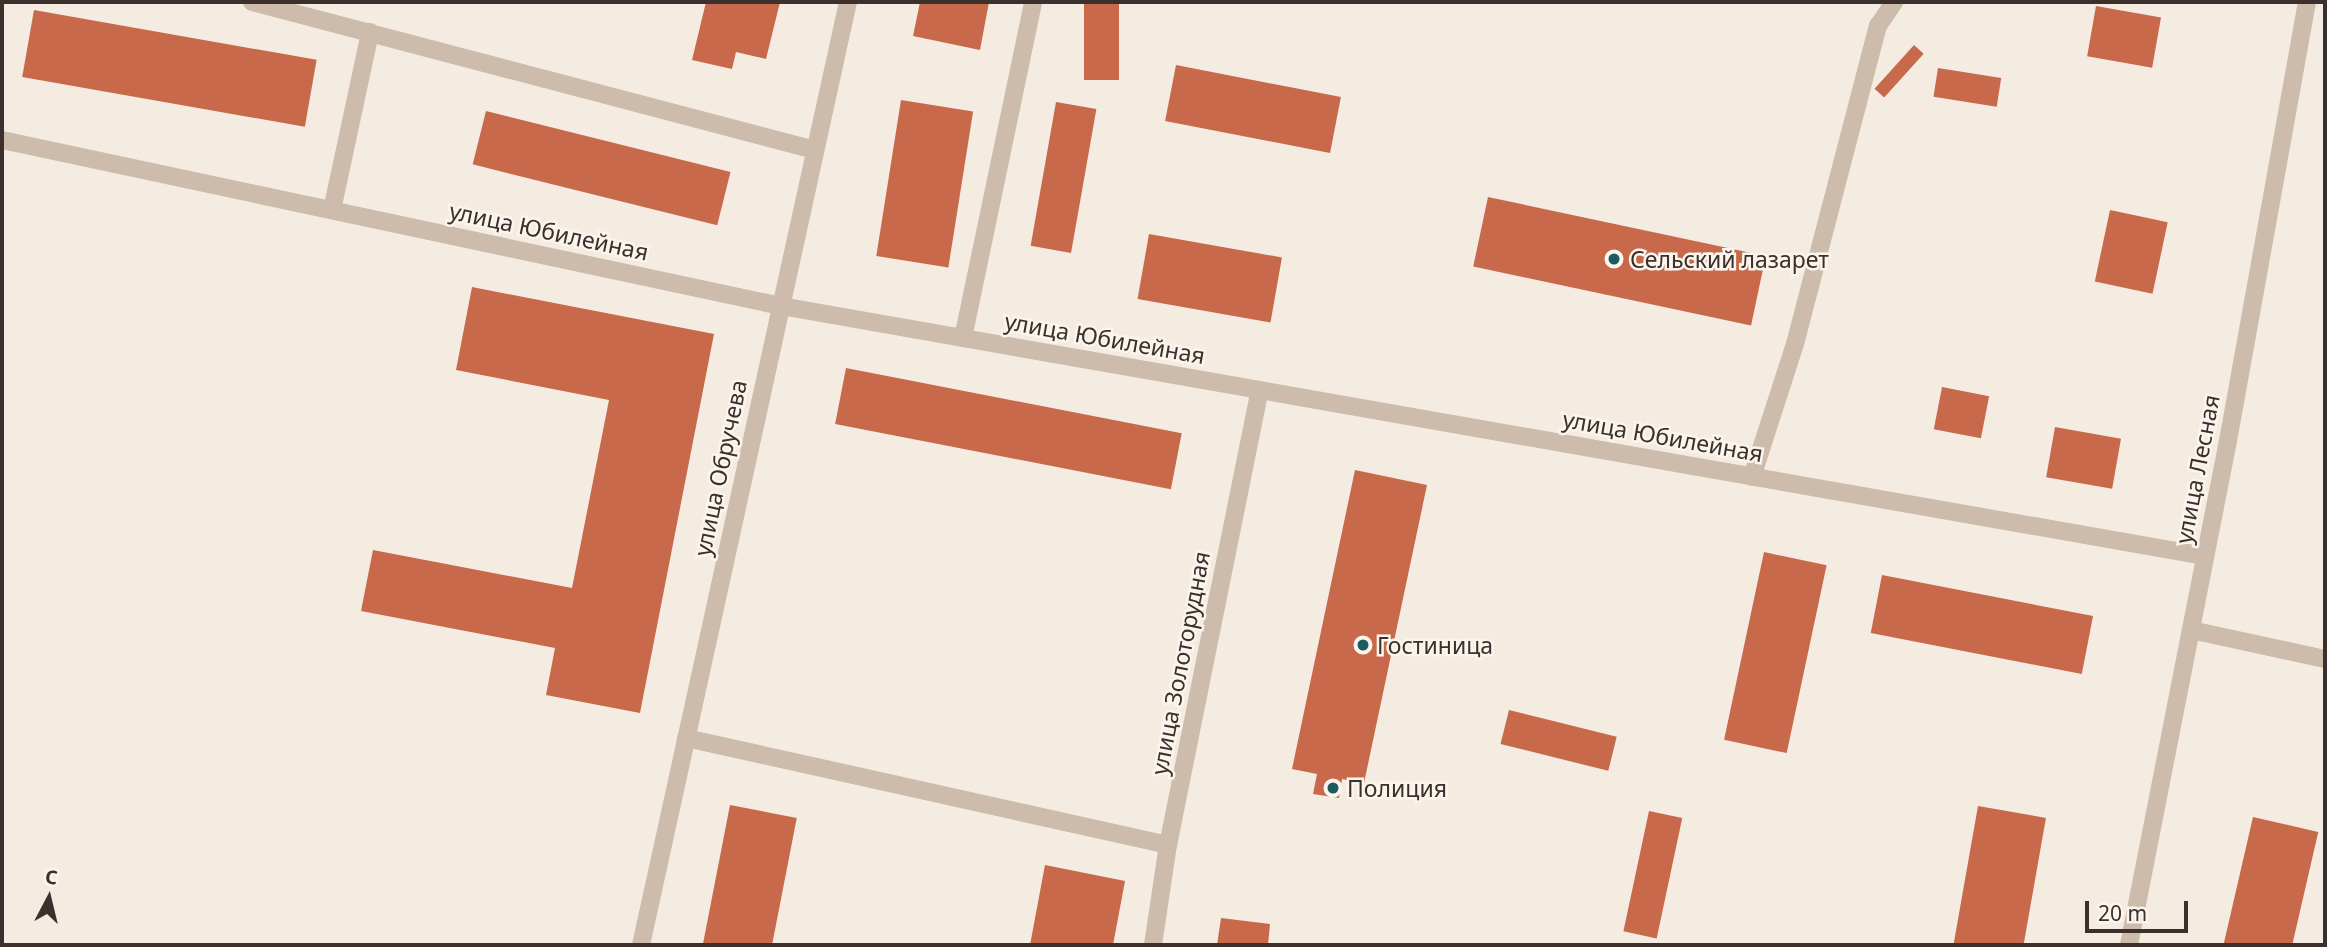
<!DOCTYPE html>
<html>
<head>
<meta charset="utf-8">
<style>
	body { margin:0 }
	#map { position:relative; width:2327px; height:947px; overflow:hidden; background:#f4ebe1; font-family:"Noto Sans",sans-serif }
	div>[style] { position:absolute }
	.building>* { inset:0; background:#c8694b; transform-origin:0 0 }
	.lane>* { height:18px; margin:-9px; padding:0 9px; transform-origin:9px; border-radius:9px; background:#cdbbac }
	.street>* { height:18px; margin:-9px; padding:0 9px; transform-origin:9px; border-radius:9px; background:#cdbbac }
	.dots>* { width:19px; height:19px; translate:-50% -50%; box-sizing:border-box; border:4px solid #fbf5ee; border-radius:50% }
	span { translate:-50% -50%; white-space:nowrap; text-align:center; line-height:1.15; -webkit-text-stroke:5px #fbf5ee; paint-order:stroke }
	.street-label { font-size:23px; color:#3b302b }
	.poi-label { font-size:23px; color:#3b302b }
	.left { translate:0 -50%; text-align:left }
	.frame { position:absolute; inset:0; border:4px solid #3b302b; pointer-events:none }
	.north { position:absolute; left:14px; top:863px; width:70px; height:70px; -webkit-text-stroke:5px #fbf5ee; paint-order:stroke; rotate:7deg; font-size:19px; font-weight:700; line-height:28px; text-align:center; color:#3b302b }
	.north::after { content:''; display:block; margin:auto; width:24px; height:32px; background:#3b302b; clip-path:polygon(50% 0,100% 100%,50% 72%,0 100%) }
	.scale { position:absolute; left:2085px; top:901px; width:103px; height:32px; box-sizing:border-box; border:4px solid #3b302b; border-top:0; padding-left:9px; font-size:21px; line-height:24px; white-space:nowrap; color:#3b302b; -webkit-text-stroke:5px #fbf5ee; paint-order:stroke }
</style>
</head>
<body>
<div id="map">
	<div class="building">
		<i style="clip-path:polygon(706px 2px,780px 2px,766px 59px,736px 52px,732px 69px,692px 60px)"></i>
		<i style="clip-path:polygon(920px 2px,989px 2px,980px 50px,913px 36px)"></i>
		<i style="left:1084px;top:2px;width:35px;height:78px"></i>
		<i style="left:2096px;top:6px;width:66px;height:51px;rotate:10deg"></i>
		<i style="left:34px;top:10px;width:287px;height:68px;rotate:10deg"></i>
		<i style="left:1914px;top:45px;width:13px;height:59px;rotate:42deg"></i>
		<i style="left:1176px;top:65px;width:168px;height:57px;rotate:11deg"></i>
		<i style="left:1938px;top:68px;width:64px;height:29px;rotate:9deg"></i>
		<i style="left:901px;top:100px;width:73px;height:158px;rotate:9deg"></i>
		<i style="left:1056px;top:102px;width:41px;height:146px;rotate:10deg"></i>
		<i style="left:486px;top:111px;width:252px;height:55px;rotate:14deg"></i>
		<i style="left:1488px;top:197px;width:284px;height:71px;rotate:12deg"></i>
		<i style="left:2110px;top:210px;width:59px;height:73px;rotate:12deg"></i>
		<i style="left:1149px;top:234px;width:135px;height:66px;rotate:10deg"></i>
		<i style="clip-path:polygon(472px 287px,714px 334px,640px 713px,546px 695px,555px 648px,361px 611px,373px 550px,572px 588px,609px 400px,456px 370px)"></i>
		<i style="left:846px;top:368px;width:342px;height:57px;rotate:11deg"></i>
		<i style="left:1942px;top:387px;width:48px;height:43px;rotate:11deg"></i>
		<i style="left:2055px;top:427px;width:67px;height:51px;rotate:10deg"></i>
		<i style="clip-path:polygon(1355px 470px,1427px 485px,1364px 783px,1342px 779px,1339px 798px,1313px 794px,1317px 774px,1292px 769px)"></i>
		<i style="left:1764px;top:552px;width:64px;height:192px;rotate:12deg"></i>
		<i style="left:1882px;top:575px;width:215px;height:59px;rotate:11deg"></i>
		<i style="left:1509px;top:710px;width:111px;height:35px;rotate:14deg"></i>
		<i style="left:730px;top:805px;width:68px;height:143px;rotate:11deg"></i>
		<i style="left:1978px;top:806px;width:69px;height:141px;rotate:10deg"></i>
		<i style="left:1649px;top:811px;width:34px;height:123px;rotate:12deg"></i>
		<i style="left:2253px;top:817px;width:67px;height:131px;rotate:13deg"></i>
		<i style="clip-path:polygon(1045px 865px,1125px 881px,1113px 945px,1030px 945px)"></i>
		<i style="clip-path:polygon(1221px 918px,1270px 924px,1268px 945px,1217px 945px)"></i>
	</div>
	<div class="lane">
		<i style="left:252px;top:2px;width:582px;rotate:14.73deg"></i>
		<i style="left:332px;top:210px;width:182px;rotate:-77.9deg"></i>
		<i style="left:963px;top:338px;width:343px;rotate:-78.2deg"></i>
		<i style="left:1752px;top:477px;width:140px;rotate:-72.1deg"></i>
		<i style="left:1795px;top:344px;width:329px;rotate:-75.4deg"></i>
		<i style="left:1878px;top:26px;width:29px;rotate:-56deg"></i>
		<i style="left:2191px;top:630px;width:137px;rotate:12.2deg"></i>
		<i style="left:686px;top:738px;width:494px;rotate:12.5deg"></i>
	</div>
	<div class="street">
		<i style="left:2px;top:140px;width:796px;rotate:12.03deg"></i>
		<i style="left:781px;top:306px;width:1446px;rotate:9.96deg"></i>
		<i style="left:641px;top:945px;width:965px;rotate:-77.62deg"></i>
		<i style="left:1153px;top:945px;width:101px;rotate:-81.5deg"></i>
		<i style="left:1168px;top:845px;width:464px;rotate:-78.6deg"></i>
		<i style="left:2129px;top:945px;width:514px;rotate:-78.89deg"></i>
		<i style="left:2228px;top:441px;width:446px;rotate:-79.8deg"></i>
	</div>
	<div class="dots">
		<i style="left:1614px;top:259px;background:#1f5a5e"></i>
		<i style="left:1363px;top:645px;background:#1f5a5e"></i>
		<i style="left:1333px;top:788px;background:#1f5a5e"></i>
	</div>
	<div class="street-label">
		<span style="left:549px;top:231px;rotate:12deg">улица Юбилейная</span>
		<span style="left:1105px;top:338px;rotate:10deg">улица Юбилейная</span>
		<span style="left:1663px;top:436px;rotate:10deg">улица Юбилейная</span>
		<span style="left:720px;top:468px;rotate:-78deg">улица Обручева</span>
		<span style="left:2197px;top:469px;rotate:-79deg">улица Лесная</span>
		<span style="left:1180px;top:663px;rotate:-79deg">улица Золоторудная</span>
	</div>
	<div class="poi-label">
		<span class="left" style="left:1630px;top:259px">Сельский лазарет</span>
		<span class="left" style="left:1377px;top:645px">Гостиница</span>
		<span class="left" style="left:1347px;top:788px">Полиция</span>
	</div>
	<div class="frame"></div>
	<div class="north">С</div>
	<div class="scale">20 m</div>
</div>
</body>
</html>
